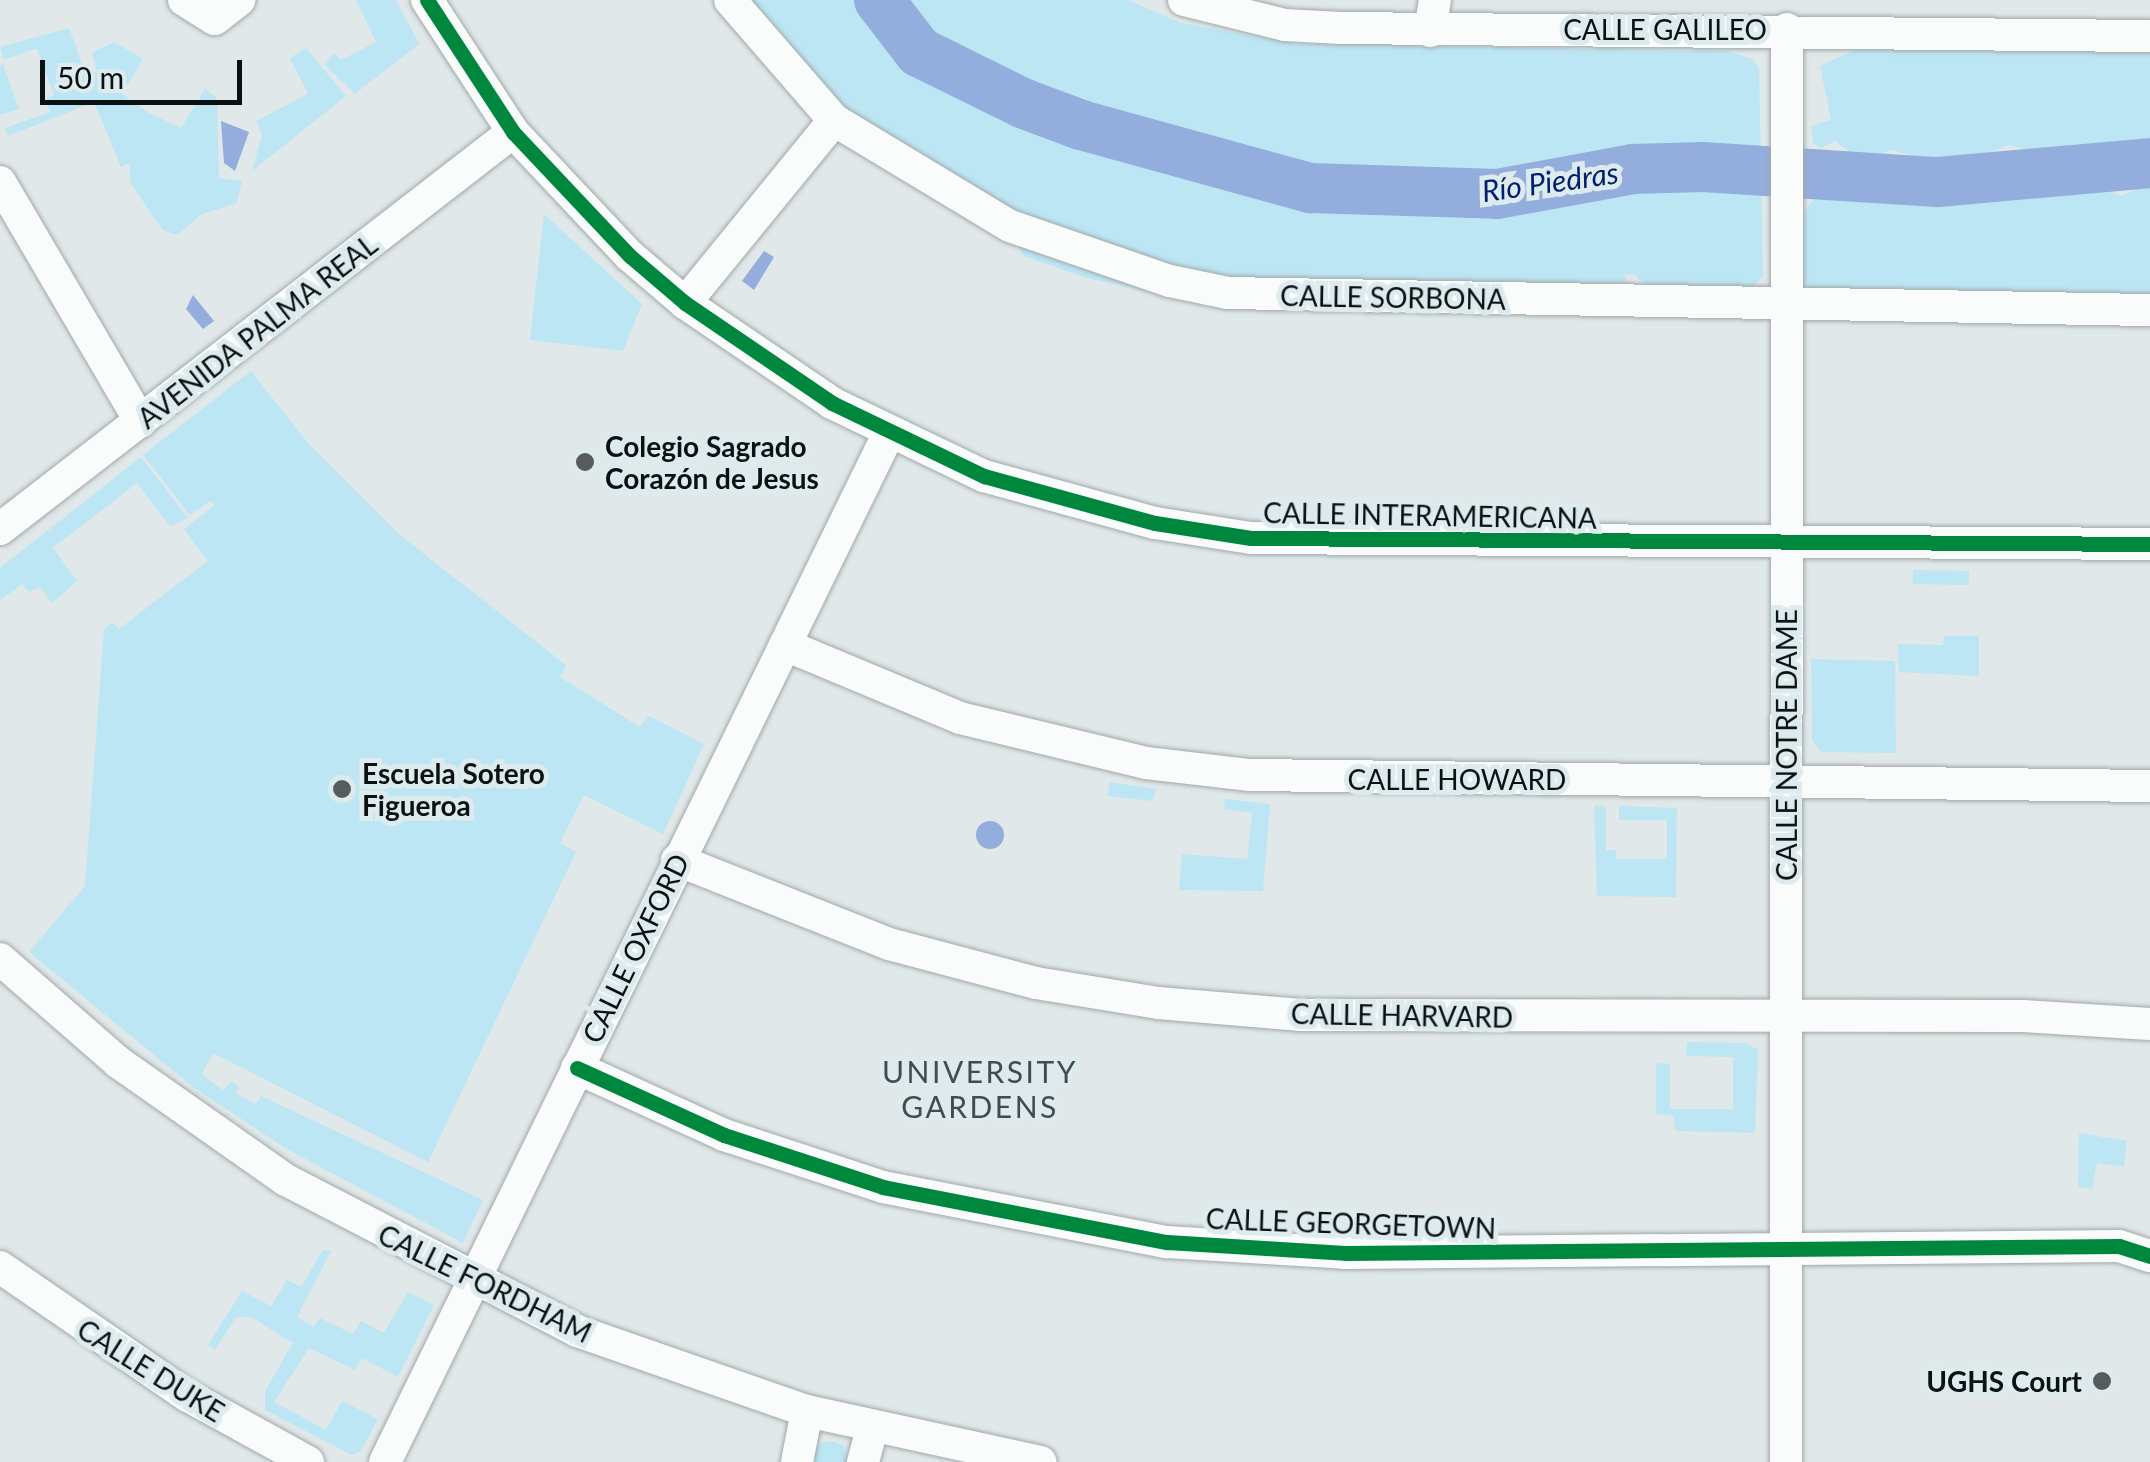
<!DOCTYPE html>
<html>
<head>
<meta charset="utf-8">
<style>
	body { margin:0 }
	#map { position:relative; width:2150px; height:1462px; overflow:hidden; background:#e1e8ea; font-family:Lato,sans-serif }
	div>[style] { position:absolute }
	.green>* { inset:0; background:#bce6f3; transform-origin:0 0 }
	.water>* { inset:0; background:#93addd }
	.round { border-radius:50% }
	.river>* { height:50px; margin:-25px; padding:0 25px; transform-origin:25px; border-radius:25px; background:#93addd }
	.roads { filter:drop-shadow(0 0 2px #a2a8a9) drop-shadow(0 0 2px #a2a8a9) }
	.minor>* { height:32px; margin:-16px; padding:0 16px; transform-origin:16px; border-radius:16px; background:#fafcfc }
	.cycleway>* { height:15px; margin:-7.5px; padding:0 7.5px; transform-origin:7.5px; border-radius:7.5px; background:#00873e }
	.dots>* { width:28px; height:28px; translate:-50% -50%; box-sizing:border-box; border:5px solid #ddeaee; border-radius:50% }
	span { translate:-50% -50%; white-space:nowrap; text-align:center; line-height:1.15; -webkit-text-stroke:10px #ddeaee; paint-order:stroke }
	.street-label { font-size:28px; color:#0b1011 }
	.poi-label { font-size:28px; color:#0b1011; font-weight:700 }
	.left { translate:0 -50%; text-align:left }
	.right { translate:-100% -50%; text-align:right }
	.water-label { font-size:30px; color:#011f6d; font-style:italic }
	.neighbourhood-label { font-size:30px; color:#414c4f; letter-spacing:2.5px }
	.scale { position:absolute; left:40px; top:60px; width:202px; height:45px; box-sizing:border-box; border:5px solid #0b1011; border-top:0; padding-left:12px; font-size:30px; line-height:35px; white-space:nowrap; color:#0b1011; -webkit-text-stroke:8px #ddeaee; paint-order:stroke }
</style>
</head>
<body>
<div id="map">
	<div class="green">
		<i style="clip-path:polygon(356px 0,396px 0,419px 44px,355px 94px,324px 64px,335px 53px,341px 60px,376px 42px)"></i>
		<i style="clip-path:polygon(741px 0,1128px 0,1181px 23px,1297px 44px,1726px 51px,1752px 59px,1759px 68px,1763px 276px,1752px 287px,1650px 290px,1635px 275px,1623px 274px,1632px 289px,1175px 297px,1087px 278px,1024px 256px,1008px 231px,860px 129px)"></i>
		<i style="clip-path:polygon(69px 28px,87px 76px,97px 72px,92px 53px,114px 42px,143px 59px,122px 94px,151px 114px,181px 128px,205px 89px,217px 98px,219px 178px,242px 181px,237px 203px,202px 214px,177px 235px,163px 230px,131px 184px,129px 163px,121px 167px,94px 102px,8px 136px,5px 128px,50px 112px,46px 99px,54px 95px,37px 48px,4px 60px,0 47px)"></i>
		<i style="clip-path:polygon(306px 48px,346px 96px,252px 171px,262px 135px,256px 121px,308px 94px,290px 58px)"></i>
		<i style="clip-path:polygon(1859px 48px,2150px 51px,2150px 155px,2132px 150px,2119px 159px,2100px 156px,2077px 163px,2010px 145px,1955px 165px,1890px 150px,1862px 161px,1835px 141px,1821px 148px,1813px 143px,1811px 126px,1831px 120px,1820px 66px)"></i>
		<i style="clip-path:polygon(3px 64px,19px 109px,0 115px,0 66px)"></i>
		<i style="clip-path:polygon(2097px 184px,2121px 196px,2150px 184px,2150px 298px,1796px 295px,1796px 222px,1820px 192px,1868px 185px,1945px 199px)"></i>
		<i style="clip-path:polygon(544px 214px,642px 304px,623px 351px,530px 340px)"></i>
		<i style="clip-path:polygon(251px 371px,308px 443px,401px 536px,566px 665px,560px 677px,640px 727px,649px 716px,704px 744px,663px 834px,584px 795px,560px 843px,576px 852px,428px 1162px,213px 1053px,202px 1074px,223px 1090px,231px 1082px,239px 1086px,236px 1094px,256px 1104px,261px 1096px,483px 1200px,463px 1243px,285px 1148px,193px 1087px,29px 952px,85px 886px,104px 629px,112px 622px,119px 629px,208px 561px,184px 529px,215px 505px,210px 501px,190px 515px,143px 455px)"></i>
		<i style="clip-path:polygon(141px 457px,188px 518px,170px 526px,137px 483px,53px 548px,77px 581px,52px 603px,40px 587px,29px 592px,22px 584px,0 600px,0 568px)"></i>
		<i style="left:1913px;top:570px;width:56px;height:14px;rotate:1deg"></i>
		<i style="clip-path:polygon(1944px 636px,1979px 636px,1979px 676px,1899px 672px,1898px 644px,1943px 645px)"></i>
		<i style="clip-path:polygon(1811px 659px,1895px 661px,1896px 753px,1821px 752px,1812px 740px)"></i>
		<i style="clip-path:polygon(1110px 782px,1156px 789px,1153px 801px,1107px 796px)"></i>
		<i style="clip-path:polygon(1225px 799px,1270px 804px,1263px 891px,1179px 890px,1182px 854px,1247px 859px,1252px 813px,1224px 809px)"></i>
		<i style="clip-path:polygon(1594px 806px,1606px 807px,1606px 850px,1616px 850px,1616px 859px,1667px 859px,1667px 820px,1619px 820px,1619px 806px,1677px 808px,1676px 897px,1597px 896px)"></i>
		<i style="clip-path:polygon(1687px 1042px,1746px 1043px,1758px 1050px,1755px 1133px,1676px 1131px,1673px 1115px,1656px 1114px,1656px 1063px,1670px 1064px,1670px 1109px,1733px 1109px,1733px 1057px,1686px 1056px)"></i>
		<i style="clip-path:polygon(2079px 1133px,2127px 1141px,2124px 1167px,2097px 1163px,2092px 1189px,2078px 1187px)"></i>
		<i style="clip-path:polygon(323px 1250px,331px 1251px,297px 1317px,314px 1327px,320px 1318px,353px 1334px,361px 1321px,384px 1333px,408px 1292px,434px 1305px,398px 1377px,362px 1358px,355px 1370px,309px 1348px,274px 1402px,326px 1430px,342px 1401px,378px 1419px,361px 1451px,352px 1455px,265px 1410px,265px 1391px,293px 1343px,251px 1317px,236px 1317px,215px 1350px,208px 1345px,242px 1291px,271px 1306px,287px 1280px,301px 1287px)"></i>
		<i style="clip-path:polygon(830px 1441px,843px 1445px,850px 1462px,810px 1462px,818px 1444px)"></i>
	</div>
	<div class="water">
		<i style="clip-path:polygon(221px 121px,249px 132px,235px 171px,224px 163px)"></i>
		<i style="clip-path:polygon(764px 251px,774px 257px,754px 290px,742px 281px)"></i>
		<i style="clip-path:polygon(193px 295px,214px 321px,203px 329px,186px 309px)"></i>
		<i class="round" style="left:976px;top:821px;width:28px;height:28px"></i>
	</div>
	<div class="river">
		<i style="left:879px;top:0;width:66px;rotate:52.4deg"></i>
		<i style="left:919px;top:52px;width:115px;rotate:26.3deg"></i>
		<i style="left:1022px;top:103px;width:63px;rotate:20.4deg"></i>
		<i style="left:1081px;top:125px;width:238px;rotate:15.4deg"></i>
		<i style="left:1310px;top:188px;width:187px;rotate:1.8deg"></i>
		<i style="left:1497px;top:194px;width:138px;rotate:-10.4deg"></i>
		<i style="left:1633px;top:169px;width:70px;rotate:-1.6deg"></i>
		<i style="left:1703px;top:167px;width:235px;rotate:3.7deg"></i>
		<i style="left:1938px;top:182px;width:213px;rotate:-5.1deg"></i>
	</div>
	<div class="roads">
		<div class="minor">
			<i style="left:184px;top:0;width:36px;rotate:32deg"></i>
			<i style="left:215px;top:19px;width:31px;rotate:-38deg"></i>
			<i style="left:427px;top:0;width:158px;rotate:56.9deg"></i>
			<i style="left:513px;top:132px;width:170px;rotate:46.7deg"></i>
			<i style="left:630px;top:256px;width:72px;rotate:40.5deg"></i>
			<i style="left:685px;top:303px;width:178px;rotate:34.2deg"></i>
			<i style="left:832px;top:403px;width:169px;rotate:25.7deg"></i>
			<i style="left:984px;top:476px;width:177px;rotate:15.4deg"></i>
			<i style="left:1155px;top:523px;width:97px;rotate:8.9deg"></i>
			<i style="left:1251px;top:538px;width:899px;rotate:0.38deg"></i>
			<i style="left:730px;top:0;width:159px;rotate:49.1deg"></i>
			<i style="left:834px;top:120px;width:205px;rotate:31.1deg"></i>
			<i style="left:1010px;top:226px;width:169px;rotate:19deg"></i>
			<i style="left:1170px;top:281px;width:59px;rotate:11.7deg"></i>
			<i style="left:1228px;top:293px;width:922px;rotate:1.06deg"></i>
			<i style="left:1184px;top:0;width:104px;rotate:13.9deg"></i>
			<i style="left:1285px;top:25px;width:56px;rotate:3.1deg"></i>
			<i style="left:1341px;top:28px;width:809px;rotate:0.57deg"></i>
			<i style="left:1430px;top:31px;width:31px;rotate:-81deg"></i>
			<i style="left:0;top:182px;width:278px;rotate:59.6deg"></i>
			<i style="left:685px;top:303px;width:236px;rotate:-50.8deg"></i>
			<i style="left:0;top:529px;width:649px;rotate:-37.74deg"></i>
			<i style="left:785px;top:645px;width:190px;rotate:22.6deg"></i>
			<i style="left:960px;top:718px;width:191px;rotate:13.6deg"></i>
			<i style="left:1146px;top:763px;width:105px;rotate:6.6deg"></i>
			<i style="left:1250px;top:775px;width:900px;rotate:0.7deg"></i>
			<i style="left:677px;top:860px;width:228px;rotate:21.6deg"></i>
			<i style="left:889px;top:944px;width:152px;rotate:14.9deg"></i>
			<i style="left:1036px;top:983px;width:124px;rotate:9.3deg"></i>
			<i style="left:1158px;top:1003px;width:144px;rotate:4.8deg"></i>
			<i style="left:1301px;top:1015px;width:722px;rotate:0.08deg"></i>
			<i style="left:2023px;top:1016px;width:127px;rotate:3.6deg"></i>
			<i style="left:0;top:959px;width:157px;rotate:41.1deg"></i>
			<i style="left:118px;top:1062px;width:205px;rotate:35.1deg"></i>
			<i style="left:286px;top:1180px;width:328px;rotate:27.4deg"></i>
			<i style="left:577px;top:1331px;width:244px;rotate:19.2deg"></i>
			<i style="left:807px;top:1411px;width:239px;rotate:12.3deg"></i>
			<i style="left:577px;top:1068px;width:162px;rotate:24.5deg"></i>
			<i style="left:724px;top:1135px;width:167px;rotate:18.1deg"></i>
			<i style="left:883px;top:1187px;width:289px;rotate:11deg"></i>
			<i style="left:1167px;top:1242px;width:178px;rotate:3.5deg"></i>
			<i style="left:1345px;top:1253px;width:774px;rotate:-0.52deg"></i>
			<i style="left:2119px;top:1246px;width:33px;rotate:18deg"></i>
			<i style="left:0;top:1267px;width:228px;rotate:34.5deg"></i>
			<i style="left:188px;top:1396px;width:137px;rotate:28.8deg"></i>
			<i style="left:385px;top:1462px;width:1144px;rotate:-63.91deg"></i>
			<i style="left:797px;top:1462px;width:52px;rotate:-78.9deg"></i>
			<i style="left:863px;top:1462px;width:35px;rotate:-75deg"></i>
			<i style="left:1786px;top:1462px;width:1433px;rotate:-89.96deg"></i>
		</div>
	</div>
	<div class="cycleway">
		<i style="left:427px;top:0;width:158px;rotate:56.9deg"></i>
		<i style="left:513px;top:132px;width:170px;rotate:46.7deg"></i>
		<i style="left:630px;top:256px;width:72px;rotate:40.5deg"></i>
		<i style="left:685px;top:303px;width:178px;rotate:34.2deg"></i>
		<i style="left:832px;top:403px;width:169px;rotate:25.7deg"></i>
		<i style="left:984px;top:476px;width:177px;rotate:15.4deg"></i>
		<i style="left:1155px;top:523px;width:97px;rotate:8.9deg"></i>
		<i style="left:1251px;top:538px;width:899px;rotate:0.38deg"></i>
		<i style="left:577px;top:1068px;width:162px;rotate:24.5deg"></i>
		<i style="left:724px;top:1135px;width:167px;rotate:18.1deg"></i>
		<i style="left:883px;top:1187px;width:289px;rotate:11deg"></i>
		<i style="left:1167px;top:1242px;width:178px;rotate:3.5deg"></i>
		<i style="left:1345px;top:1253px;width:774px;rotate:-0.52deg"></i>
		<i style="left:2119px;top:1246px;width:33px;rotate:18deg"></i>
	</div>
	<div class="dots">
		<i style="left:585px;top:462px;background:#565c5d"></i>
		<i style="left:342px;top:789px;background:#565c5d"></i>
		<i style="left:2102px;top:1381px;background:#565c5d"></i>
	</div>
	<div class="street-label">
		<span style="left:1665px;top:29px">CALLE GALILEO</span>
		<span style="left:1393px;top:297px;rotate:1deg">CALLE SORBONA</span>
		<span style="left:257px;top:331px;rotate:-38deg">AVENIDA PALMA REAL</span>
		<span style="left:1430px;top:515px;rotate:1deg">CALLE INTERAMERICANA</span>
		<span style="left:1786px;top:745px;rotate:-90deg">CALLE NOTRE DAME</span>
		<span style="left:1457px;top:779px">CALLE HOWARD</span>
		<span style="left:635px;top:948px;rotate:-64deg">CALLE OXFORD</span>
		<span style="left:1402px;top:1015px;rotate:1deg">CALLE HARVARD</span>
		<span style="left:1351px;top:1223px;rotate:2deg">CALLE GEORGETOWN</span>
		<span style="left:485px;top:1283px;rotate:26deg">CALLE FORDHAM</span>
		<span style="left:151px;top:1370px;rotate:32deg">CALLE DUKE</span>
	</div>
	<div class="poi-label">
		<span class="left" style="left:605px;top:462px">Colegio Sagrado<br>Corazón de Jesus</span>
		<span class="left" style="left:362px;top:789px">Escuela Sotero<br>Figueroa</span>
		<span class="right" style="left:2082px;top:1381px">UGHS Court</span>
	</div>
	<div class="water-label">
		<span style="left:1550px;top:181px;rotate:-8deg">Río Piedras</span>
	</div>
	<div class="neighbourhood-label">
		<span style="left:980px;top:1088px">UNIVERSITY<br>GARDENS</span>
	</div>
	<div class="scale">50 m</div>
</div>
</body>
</html>
